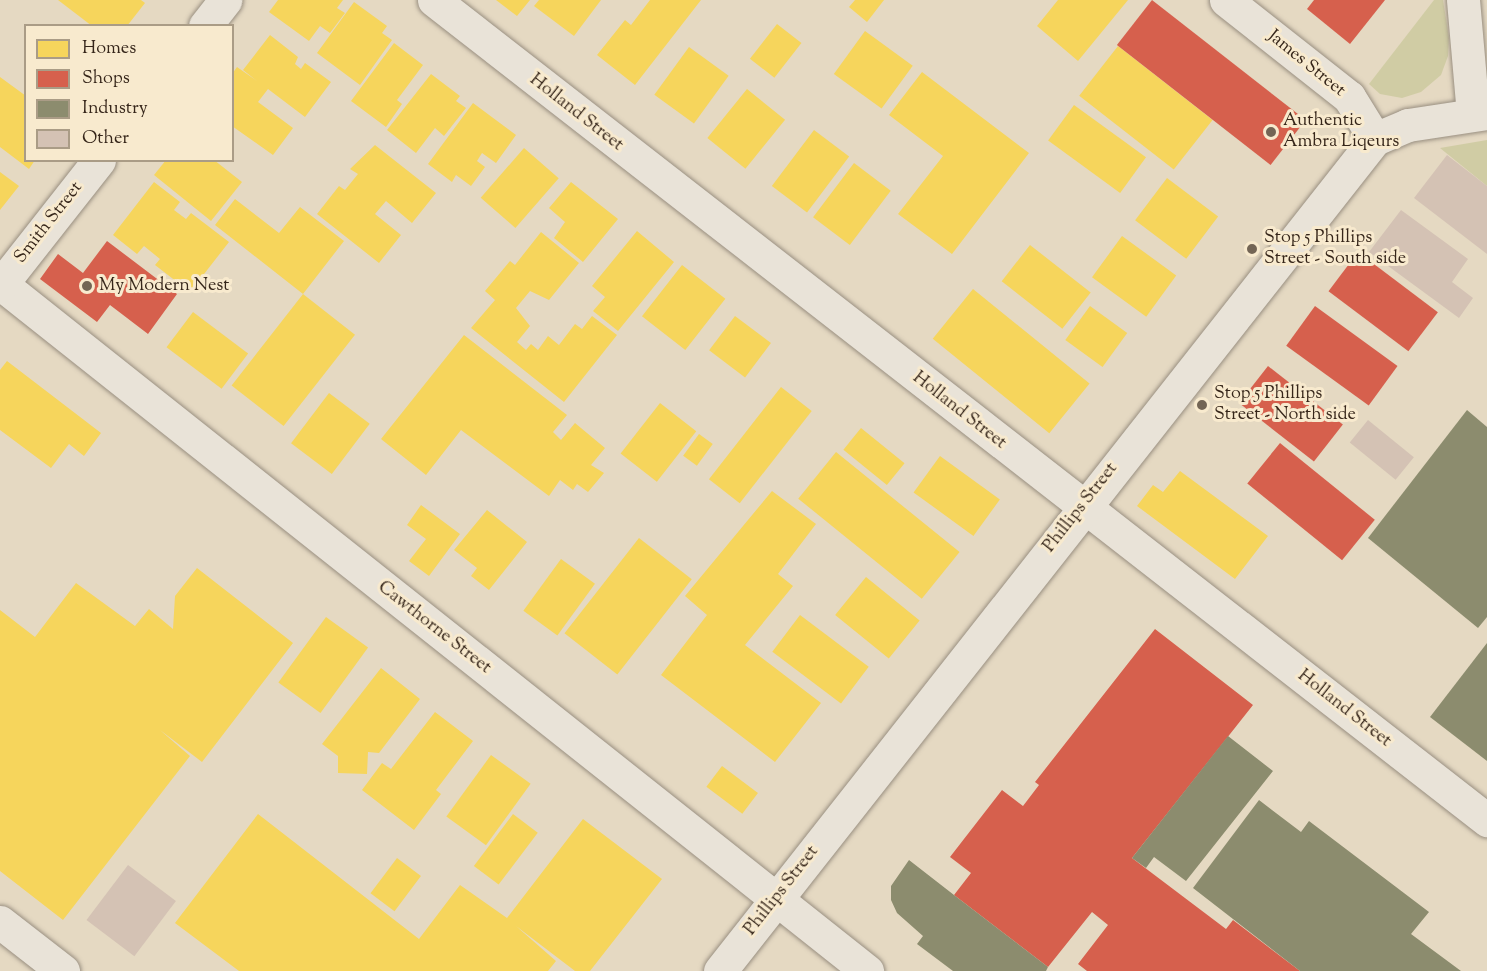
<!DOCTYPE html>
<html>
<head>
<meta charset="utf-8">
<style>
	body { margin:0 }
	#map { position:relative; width:1487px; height:971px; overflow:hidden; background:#e5d9c2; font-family:"Sorts Mill Goudy",serif }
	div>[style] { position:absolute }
	.green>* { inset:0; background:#d0cca4 }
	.homes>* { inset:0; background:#f6d55c; transform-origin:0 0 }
	.shops>* { inset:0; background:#d6604d; transform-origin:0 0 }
	.industry>* { inset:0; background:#8c8c6e }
	.building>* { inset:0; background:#d4c2b4; transform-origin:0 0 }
	.roads { filter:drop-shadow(0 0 2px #998f81) drop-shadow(0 0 2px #998f81) }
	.street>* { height:33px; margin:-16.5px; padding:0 16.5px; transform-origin:16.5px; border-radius:16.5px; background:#e9e3d8 }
	.secondary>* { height:33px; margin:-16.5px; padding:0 16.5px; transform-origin:16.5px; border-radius:16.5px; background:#e9e3d8 }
	.dots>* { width:16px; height:16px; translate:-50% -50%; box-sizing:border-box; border:3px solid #f8eace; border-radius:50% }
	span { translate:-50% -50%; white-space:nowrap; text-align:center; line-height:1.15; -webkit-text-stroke:6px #f8eace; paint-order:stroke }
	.street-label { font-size:18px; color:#36261a }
	.poi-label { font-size:18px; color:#36261a }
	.left { translate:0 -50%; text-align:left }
	.legend { position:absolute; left:24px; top:24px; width:210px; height:138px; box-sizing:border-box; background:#f8eace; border:2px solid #aa9c86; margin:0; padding:8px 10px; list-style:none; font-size:18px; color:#36261a }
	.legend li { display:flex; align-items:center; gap:12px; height:30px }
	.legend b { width:30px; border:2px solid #aa9c86 }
</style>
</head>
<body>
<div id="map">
	<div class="green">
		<i style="clip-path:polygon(1434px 0,1443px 0,1449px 38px,1448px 56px,1441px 75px,1421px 92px,1402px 98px,1380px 94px,1369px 84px)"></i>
		<i style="clip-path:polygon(1487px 140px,1487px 186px,1440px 148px)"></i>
	</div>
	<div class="homes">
		<i style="clip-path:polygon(58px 0,141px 0,145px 3px,127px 26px,92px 26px)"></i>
		<i style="clip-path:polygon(278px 0,343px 0,337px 8px,345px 13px,330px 33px,320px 26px,309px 41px,269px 12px)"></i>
		<i style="clip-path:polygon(496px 0,530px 0,517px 16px)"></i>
		<i style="clip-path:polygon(539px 0,601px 0,574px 36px,534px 6px)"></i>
		<i style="clip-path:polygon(650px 0,701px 0,635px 85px,597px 55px,625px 20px,631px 25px)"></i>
		<i style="clip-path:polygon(855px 0,884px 0,867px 22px,849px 7px)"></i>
		<i style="clip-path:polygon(1058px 0,1128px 0,1078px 61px,1037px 26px)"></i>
		<i style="clip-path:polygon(354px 2px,387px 26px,382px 33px,392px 40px,360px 85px,317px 53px)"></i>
		<i style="left:777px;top:24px;width:31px;height:44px;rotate:38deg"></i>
		<i style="left:865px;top:31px;width:59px;height:53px;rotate:36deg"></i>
		<i style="clip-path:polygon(270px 35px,298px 57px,295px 64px,301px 69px,305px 63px,331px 82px,305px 117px,268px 89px,258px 102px,293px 128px,273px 155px,232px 126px,232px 74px,237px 67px,257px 81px,243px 70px)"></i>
		<i style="clip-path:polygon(394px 43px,423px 65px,397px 100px,402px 104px,386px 127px,351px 101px)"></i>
		<i style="left:1118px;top:46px;width:120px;height:63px;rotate:38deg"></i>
		<i style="left:689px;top:47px;width:49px;height:59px;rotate:36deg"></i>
		<i style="clip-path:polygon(922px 72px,1029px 153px,952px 254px,898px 214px,943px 156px,889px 115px)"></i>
		<i style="clip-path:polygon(431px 74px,460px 96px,456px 101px,466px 108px,444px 136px,435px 128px,416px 153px,387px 130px)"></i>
		<i style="clip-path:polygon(0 77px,26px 96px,26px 160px,35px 160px,29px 169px,0 147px)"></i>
		<i style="left:747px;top:89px;width:49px;height:63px;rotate:39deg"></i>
		<i style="clip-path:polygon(473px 103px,516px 135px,496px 163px,482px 153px,477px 161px,485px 167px,471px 186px,456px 175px,452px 182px,428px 164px)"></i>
		<i style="left:1074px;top:105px;width:89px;height:44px;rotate:36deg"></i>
		<i style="left:814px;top:130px;width:44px;height:70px;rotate:37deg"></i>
		<i style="clip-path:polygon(375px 145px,436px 193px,412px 223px,386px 201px,375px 214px,401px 235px,379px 263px,317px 214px,339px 186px,345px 190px,358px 174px,350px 169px)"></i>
		<i style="left:524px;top:148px;width:46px;height:66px;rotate:41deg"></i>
		<i style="clip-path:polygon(166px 160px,214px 160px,242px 182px,211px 221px,154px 175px)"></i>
		<i style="left:854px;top:163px;width:46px;height:68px;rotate:37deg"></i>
		<i style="clip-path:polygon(0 172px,19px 186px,0 210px)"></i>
		<i style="left:1167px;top:178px;width:64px;height:53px;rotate:37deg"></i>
		<i style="clip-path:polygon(154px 182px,180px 202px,174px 210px,186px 219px,191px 213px,229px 242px,190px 292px,155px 265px,160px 259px,144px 246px,137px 254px,113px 235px)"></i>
		<i style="clip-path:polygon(571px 182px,618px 219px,583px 262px,554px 238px,565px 222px,549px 208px)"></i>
		<i style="clip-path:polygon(235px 199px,279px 233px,300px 207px,344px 241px,303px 294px,215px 225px)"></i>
		<i style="clip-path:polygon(637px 231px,674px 262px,618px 331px,593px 311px,605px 297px,592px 286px)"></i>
		<i style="clip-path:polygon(541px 232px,579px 263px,549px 300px,530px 291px,516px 308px,530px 326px,517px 342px,526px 350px,531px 344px,538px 350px,548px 336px,559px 345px,575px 324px,582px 329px,592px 316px,617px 335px,564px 402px,471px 328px,495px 300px,485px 291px,510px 261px,515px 265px)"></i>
		<i style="left:1122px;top:236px;width:67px;height:51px;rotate:36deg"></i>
		<i style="left:1030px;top:245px;width:77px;height:46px;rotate:38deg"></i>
		<i style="left:682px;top:265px;width:55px;height:65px;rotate:38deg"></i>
		<i style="left:973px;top:289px;width:150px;height:64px;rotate:39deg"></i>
		<i style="left:303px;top:294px;width:66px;height:116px;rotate:38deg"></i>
		<i style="left:1090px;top:306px;width:46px;height:42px;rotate:36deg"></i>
		<i style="left:193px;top:312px;width:69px;height:44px;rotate:37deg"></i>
		<i style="left:735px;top:316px;width:45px;height:43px;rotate:37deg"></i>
		<i style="clip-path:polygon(464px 335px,567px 415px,553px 432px,561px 440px,575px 423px,605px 448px,591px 465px,604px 473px,588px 492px,577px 484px,573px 490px,560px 480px,549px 496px,461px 430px,426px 475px,381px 439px)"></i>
		<i style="clip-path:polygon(7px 361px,101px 433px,84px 456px,69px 444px,51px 468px,0 430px,0 370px)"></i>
		<i style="left:781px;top:387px;width:39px;height:117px;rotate:38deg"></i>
		<i style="left:329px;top:393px;width:51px;height:63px;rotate:37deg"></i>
		<i style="left:660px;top:403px;width:46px;height:64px;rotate:38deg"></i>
		<i style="left:861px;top:428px;width:56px;height:28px;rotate:39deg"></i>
		<i style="left:699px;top:434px;width:17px;height:27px;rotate:36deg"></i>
		<i style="left:836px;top:452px;width:159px;height:60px;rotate:39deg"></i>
		<i style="left:940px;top:456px;width:74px;height:45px;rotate:36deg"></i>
		<i style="clip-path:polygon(1180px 471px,1268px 536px,1235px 579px,1137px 506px,1153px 485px,1163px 492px)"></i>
		<i style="clip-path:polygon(772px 491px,816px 524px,778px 574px,793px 586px,745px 645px,821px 703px,775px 762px,661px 675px,707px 615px,685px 596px)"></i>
		<i style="clip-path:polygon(421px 505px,460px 534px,429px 576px,409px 561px,426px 539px,407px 525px)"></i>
		<i style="clip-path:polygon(487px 510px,527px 542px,489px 590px,471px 576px,477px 568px,454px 550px)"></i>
		<i style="left:639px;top:538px;width:67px;height:121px;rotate:38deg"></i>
		<i style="left:561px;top:559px;width:42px;height:64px;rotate:36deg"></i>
		<i style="clip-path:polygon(197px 568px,293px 643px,202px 762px,160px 730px,190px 756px,63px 920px,0 871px,0 610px,35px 637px,76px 583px,135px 626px,149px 609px,173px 629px,175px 596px)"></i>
		<i style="left:866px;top:577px;width:69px;height:49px;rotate:39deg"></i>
		<i style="left:800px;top:615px;width:86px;height:46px;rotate:37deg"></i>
		<i style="left:326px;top:617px;width:52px;height:81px;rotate:36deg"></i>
		<i style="clip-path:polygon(381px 668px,420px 699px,379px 753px,368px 752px,367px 774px,338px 773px,338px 756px,322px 744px)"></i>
		<i style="clip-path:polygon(435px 712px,473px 741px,436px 790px,441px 794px,414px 830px,362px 790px,382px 763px,391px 769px)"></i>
		<i style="left:491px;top:755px;width:49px;height:76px;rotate:36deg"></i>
		<i style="left:722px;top:766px;width:45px;height:26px;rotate:37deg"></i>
		<i style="clip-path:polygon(258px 814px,419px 939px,460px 885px,507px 918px,583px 819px,662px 879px,590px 971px,575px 971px,516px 926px,556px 961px,548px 971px,239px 971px,175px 923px)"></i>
		<i style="left:513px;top:814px;width:31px;height:65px;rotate:37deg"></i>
		<i style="left:397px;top:858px;width:30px;height:44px;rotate:37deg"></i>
	</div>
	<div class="shops">
		<i style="left:1152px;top:0;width:195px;height:57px;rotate:38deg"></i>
		<i style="clip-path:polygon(1314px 0,1385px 0,1350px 44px,1307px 9px)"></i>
		<i style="clip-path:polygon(107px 241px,177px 294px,148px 334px,110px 305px,97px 322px,40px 279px,58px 254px,83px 273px)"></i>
		<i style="left:1358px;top:252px;width:100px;height:49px;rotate:37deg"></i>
		<i style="left:1315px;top:306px;width:102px;height:49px;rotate:36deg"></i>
		<i style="left:1268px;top:366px;width:95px;height:47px;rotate:38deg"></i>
		<i style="left:1280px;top:443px;width:122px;height:52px;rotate:39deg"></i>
		<i style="clip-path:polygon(1155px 629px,1253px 705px,1132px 858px,1226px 929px,1233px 920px,1300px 971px,1087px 971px,1078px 964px,1108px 925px,1092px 912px,1048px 967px,954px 895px,971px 873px,950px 857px,1002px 790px,1023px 806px,1039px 785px,1035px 782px)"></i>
	</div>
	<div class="industry">
		<i style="clip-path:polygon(1467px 410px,1487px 427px,1487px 617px,1478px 628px,1368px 538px)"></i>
		<i style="clip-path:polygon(1487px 643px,1487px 761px,1430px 717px)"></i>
		<i style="clip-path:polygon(1228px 736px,1273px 771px,1186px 881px,1154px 857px,1146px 868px,1132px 858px)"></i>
		<i style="clip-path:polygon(1259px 800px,1301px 832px,1309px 821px,1429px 912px,1411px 934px,1461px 971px,1300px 971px,1193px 888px)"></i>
		<i style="clip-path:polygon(909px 860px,954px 895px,1048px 967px,1046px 971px,953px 971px,917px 944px,923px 936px,897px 913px,891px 900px,891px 886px)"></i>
	</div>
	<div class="building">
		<i style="clip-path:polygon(1447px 155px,1487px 186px,1487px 254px,1414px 198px)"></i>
		<i style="clip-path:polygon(1401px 210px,1468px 259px,1452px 282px,1473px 298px,1459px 318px,1369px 252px)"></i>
		<i style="left:1368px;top:420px;width:59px;height:29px;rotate:39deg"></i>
		<i style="left:128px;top:865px;width:60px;height:69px;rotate:37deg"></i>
	</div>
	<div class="roads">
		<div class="street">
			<i style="left:434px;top:0;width:1335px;rotate:37.91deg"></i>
			<i style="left:1226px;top:0;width:157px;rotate:38.3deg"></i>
			<i style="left:1349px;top:97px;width:49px;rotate:58.2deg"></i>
			<i style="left:1463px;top:0;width:114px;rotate:85deg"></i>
			<i style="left:205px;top:26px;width:33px;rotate:-52deg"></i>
			<i style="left:0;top:283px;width:1107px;rotate:38.43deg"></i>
			<i style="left:0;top:286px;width:160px;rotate:-51.8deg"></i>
			<i style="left:0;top:922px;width:80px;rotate:37.9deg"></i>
		</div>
		<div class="secondary">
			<i style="left:720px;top:971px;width:1059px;rotate:-51.79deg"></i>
			<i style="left:1375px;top:139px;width:36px;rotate:-23deg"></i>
			<i style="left:1408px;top:125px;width:80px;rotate:-8.6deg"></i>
		</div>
	</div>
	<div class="dots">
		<i style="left:1271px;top:132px;background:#736555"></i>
		<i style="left:1252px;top:249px;background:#736555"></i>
		<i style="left:87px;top:286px;background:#736555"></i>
		<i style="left:1202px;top:405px;background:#736555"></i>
	</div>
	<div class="street-label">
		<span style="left:1306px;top:64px;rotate:39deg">James Street</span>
		<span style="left:576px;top:113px;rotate:38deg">Holland Street</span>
		<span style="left:49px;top:223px;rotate:-52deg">Smith Street</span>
		<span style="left:959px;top:411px;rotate:38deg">Holland Street</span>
		<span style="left:1081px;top:508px;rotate:-52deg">Phillips Street</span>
		<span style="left:434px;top:628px;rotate:38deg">Cawthorne Street</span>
		<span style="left:1344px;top:709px;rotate:38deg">Holland Street</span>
		<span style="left:782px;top:891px;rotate:-52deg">Phillips Street</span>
	</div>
	<div class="poi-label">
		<span class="left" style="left:1283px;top:132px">Authentic<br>Ambra Liqeurs</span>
		<span class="left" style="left:1264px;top:249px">Stop 5 Phillips<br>Street - South side</span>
		<span class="left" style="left:99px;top:286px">My Modern Nest</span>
		<span class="left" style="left:1214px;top:405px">Stop 5 Phillips<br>Street - North side</span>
	</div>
	<ul class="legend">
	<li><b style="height:16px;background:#f6d55c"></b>Homes</li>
	<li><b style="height:16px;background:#d6604d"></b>Shops</li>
	<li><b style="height:16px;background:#8c8c6e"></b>Industry</li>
	<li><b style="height:16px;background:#d4c2b4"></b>Other</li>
	</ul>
</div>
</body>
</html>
